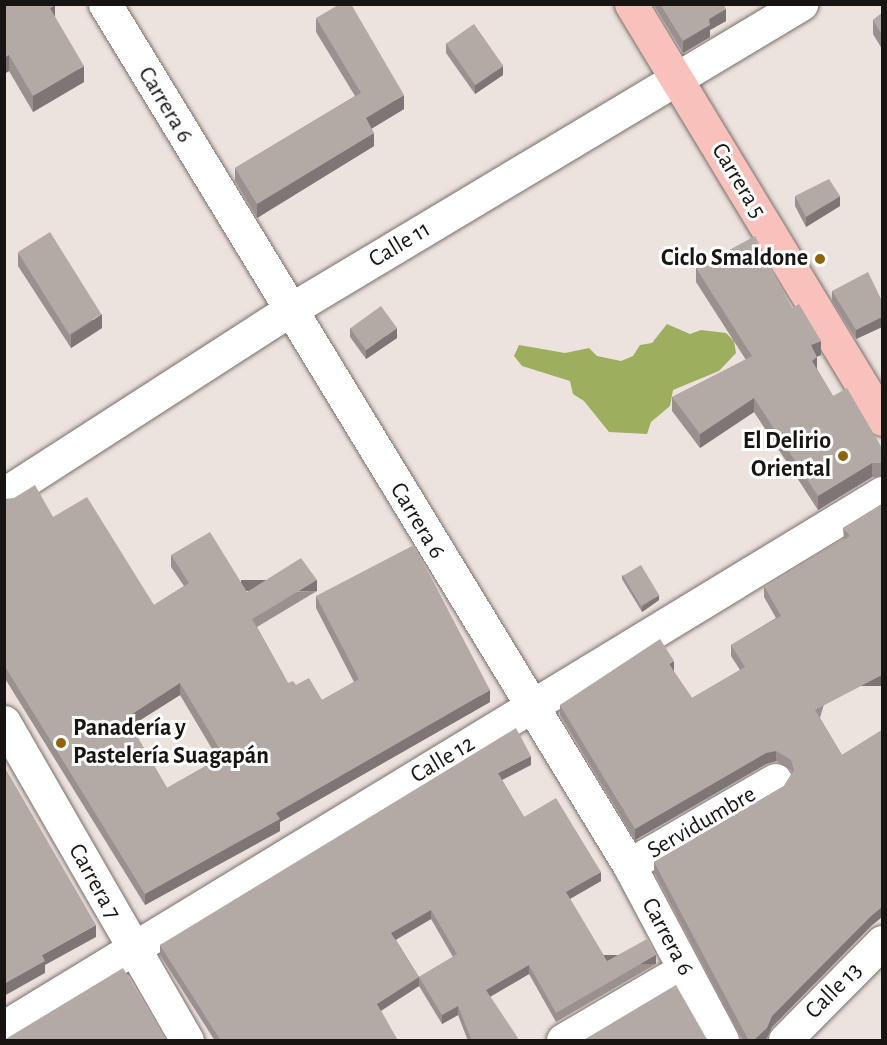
<!DOCTYPE html>
<html>
<head>
<meta charset="utf-8">
<style>
	body { margin:0 }
	#map { position:relative; width:887px; height:1045px; overflow:hidden; background:#ede3de; font-family:"Alegreya Sans",sans-serif }
	div>[style] { position:absolute }
	.forest>* { inset:0; background:#9daf5f }
	.roads { filter:drop-shadow(0 0 2px #786f6b) drop-shadow(0 0 2px #786f6b) }
	.minor>* { height:33px; margin:-16.5px; padding:0 16.5px; transform-origin:16.5px; border-radius:16.5px; background:#fff }
	.major>* { height:33px; margin:-16.5px; padding:0 16.5px; transform-origin:16.5px; border-radius:16.5px; background:#f8c1bb }
	.wall>* { inset:0; background:#9a918e }
	.shaded-wall>* { inset:0; background:#7d7674; transform-origin:0 0 }
	.building>* { inset:0; background:#b3a9a5; transform-origin:0 0 }
	.dots>* { width:16px; height:16px; translate:-50% -50%; box-sizing:border-box; border:3px solid #fff; border-radius:50% }
	span { translate:-50% -50%; white-space:nowrap; text-align:center; line-height:1.15; -webkit-text-stroke:6px #fff; paint-order:stroke }
	.street-label { font-size:24px; color:#171412 }
	.poi-label { font-size:24px; color:#171412; font-weight:700 }
	.right { translate:-100% -50%; text-align:right }
	.left { translate:0 -50%; text-align:left }
	.frame { position:absolute; inset:0; border:6px solid #171412; pointer-events:none }
</style>
</head>
<body>
<div id="map">
	<div class="forest">
		<i style="clip-path:polygon(667px 324px,690px 334px,701px 330px,726px 333px,734px 341px,736px 353px,719px 371px,673px 390px,670px 406px,651px 422px,647px 434px,609px 432px,584px 401px,573px 394px,570px 381px,522px 366px,514px 356px,519px 345px,565px 353px,589px 348px,597px 356px,621px 361px,633px 356px,640px 345px,652px 343px)"></i>
	</div>
	<div class="roads">
		<div class="minor">
			<i style="left:105px;top:4px;width:1008px;rotate:58.68deg"></i>
			<i style="left:629px;top:865px;width:198px;rotate:62deg"></i>
			<i style="left:4px;top:494px;width:340px;rotate:-32.8deg"></i>
			<i style="left:290px;top:310px;width:596px;rotate:-30.91deg"></i>
			<i style="left:4px;top:722px;width:367px;rotate:60.1deg"></i>
			<i style="left:629px;top:865px;width:169px;rotate:-30.2deg"></i>
			<i style="left:4px;top:1027px;width:1028px;rotate:-31.31deg"></i>
			<i style="left:563px;top:1040px;width:140px;rotate:-30.4deg"></i>
			<i style="left:785px;top:1040px;width:138px;rotate:-45.3deg"></i>
		</div>
		<div class="major">
			<i style="left:631px;top:4px;width:485px;rotate:58.8deg"></i>
		</div>
	</div>
	<div class="wall">
		<i style="clip-path:polygon(4px 4px,55px 17px,84px 82px,33px 112px,9px 71px,4px 74px)"></i>
		<i style="clip-path:polygon(655px 4px,723px 4px,726px 21px,710px 30px,710px 37px,683px 53px,655px 7px)"></i>
		<i style="clip-path:polygon(882px 13px,882px 49px,873px 34px,873px 20px)"></i>
		<i style="clip-path:polygon(316px 18px,404px 109px,371px 129px,374px 146px,257px 218px,235px 181px,235px 168px,355px 96px,316px 32px)"></i>
		<i style="clip-path:polygon(446px 43px,503px 75px,475px 94px,446px 53px)"></i>
		<i style="clip-path:polygon(795px 196px,840px 206px,806px 227px,795px 206px)"></i>
		<i style="clip-path:polygon(18px 253px,102px 328px,71px 348px,18px 266px)"></i>
		<i style="clip-path:polygon(696px 268px,792px 308px,821px 355px,817px 357px,817px 369px,833px 396px,882px 448px,882px 477px,872px 477px,818px 510px,754px 412px,700px 448px,672px 411px,672px 397px,746px 360px,696px 282px)"></i>
		<i style="clip-path:polygon(832px 291px,882px 301px,882px 327px,856px 339px,832px 301px)"></i>
		<i style="clip-path:polygon(350px 328px,397px 338px,366px 359px,350px 337px)"></i>
		<i style="clip-path:polygon(evenodd,4px 499px,53px 517px,154px 605px,184px 586px,171px 567px,171px 555px,247px 592px,317px 591px,257px 627px,288px 683px,296px 685px,322px 700px,354px 682px,316px 608px,316px 596px,490px 702px,280px 822px,280px 831px,145px 905px,4px 677px,4px 499px,180px 695px,218px 759px,167px 788px,131px 726px,180px 695px)"></i>
		<i style="clip-path:polygon(882px 504px,820px 718px,842px 755px,882px 730px,882px 917px,871px 926px,772px 1027px,767px 1038px,764px 1041px,743px 1041px,654px 872px,654px 862px,784px 786px,792px 773px,791px 770px,776px 761px,766px 764px,635px 840px,560px 715px,560px 705px,674px 672px,692px 698px,740px 670px,731px 656px,731px 645px,776px 618px,764px 597px,764px 586px,844px 539px,843px 528px)"></i>
		<i style="clip-path:polygon(622px 575px,659px 600px,642px 612px,622px 579px)"></i>
		<i style="clip-path:polygon(evenodd,531px 765px,502px 780px,524px 817px,601px 881px,570px 899px,607px 961px,656px 964px,556px 1022px,529px 974px,490px 997px,518px 1041px,468px 1041px,458px 1015px,442px 1024px,419px 986px,381px 1011px,398px 1041px,215px 1041px,160px 955px,160px 945px,531px 765px,431px 919px,453px 957px,419px 977px,396px 940px,431px 919px)"></i>
	</div>
	<div class="shaded-wall">
		<i style="clip-path:polygon(55px 5px,55px 21px,50px 8px)"></i>
		<i style="clip-path:polygon(726px 9px,726px 21px,710px 30px,710px 37px,683px 53px,683px 41px,709px 19px)"></i>
		<i style="clip-path:polygon(9px 55px,9px 71px,4px 74px,4px 58px)"></i>
		<i style="clip-path:polygon(84px 66px,84px 82px,33px 112px,33px 96px)"></i>
		<i style="clip-path:polygon(503px 66px,503px 75px,475px 94px,475px 85px)"></i>
		<i style="clip-path:polygon(404px 95px,404px 109px,366px 132px,366px 118px)"></i>
		<i style="clip-path:polygon(374px 133px,374px 146px,257px 218px,257px 204px)"></i>
		<i style="clip-path:polygon(840px 196px,840px 206px,806px 227px,806px 217px)"></i>
		<i style="clip-path:polygon(102px 314px,102px 328px,71px 348px,71px 335px)"></i>
		<i style="clip-path:polygon(882px 317px,882px 327px,856px 339px,856px 330px)"></i>
		<i style="clip-path:polygon(397px 328px,397px 338px,366px 359px,366px 350px)"></i>
		<i style="clip-path:polygon(821px 341px,821px 355px,811px 359px,811px 345px)"></i>
		<i style="clip-path:polygon(817px 357px,817px 371px,812px 361px)"></i>
		<i style="clip-path:polygon(754px 398px,754px 412px,700px 448px,700px 434px)"></i>
		<i style="clip-path:polygon(872px 463px,872px 477px,818px 510px,818px 496px)"></i>
		<i style="left:317px;top:580px;width:11px;height:76px;rotate:90deg"></i>
		<i style="clip-path:polygon(659px 595px,659px 600px,642px 612px,642px 607px)"></i>
		<i style="clip-path:polygon(674px 661px,674px 672px,669px 664px)"></i>
		<i style="left:882px;top:675px;width:11px;height:76px;rotate:90deg"></i>
		<i style="clip-path:polygon(180px 683px,180px 695px,126px 729px,126px 718px)"></i>
		<i style="clip-path:polygon(490px 690px,490px 702px,280px 822px,280px 831px,145px 905px,145px 894px,276px 813px)"></i>
		<i style="clip-path:polygon(776px 751px,776px 761px,766px 764px,635px 840px,635px 829px,766px 753px)"></i>
		<i style="clip-path:polygon(531px 756px,531px 765px,498px 782px,498px 773px)"></i>
		<i style="clip-path:polygon(601px 872px,601px 881px,566px 901px,566px 892px)"></i>
		<i style="clip-path:polygon(882px 907px,882px 917px,871px 926px,772px 1027px,767px 1038px,764px 1041px,753px 1041px,772px 1016px,871px 916px)"></i>
		<i style="clip-path:polygon(431px 910px,431px 919px,391px 942px,391px 933px)"></i>
		<i style="clip-path:polygon(96px 925px,96px 937px,45px 965px,45px 973px,4px 996px,4px 984px,42px 955px)"></i>
		<i style="left:656px;top:955px;width:9px;height:116px;rotate:90deg"></i>
		<i style="clip-path:polygon(529px 965px,529px 974px,486px 999px,486px 990px)"></i>
		<i style="clip-path:polygon(419px 977px,419px 986px,377px 1013px,377px 1004px)"></i>
		<i style="clip-path:polygon(458px 1006px,458px 1015px,442px 1024px,442px 1015px)"></i>
	</div>
	<div class="building">
		<i style="clip-path:polygon(4px 4px,55px 4px,50px 8px,84px 66px,33px 96px,9px 55px,4px 58px)"></i>
		<i style="clip-path:polygon(340px 4px,351px 4px,404px 95px,366px 118px,374px 133px,257px 204px,235px 168px,361px 93px,316px 18px)"></i>
		<i style="clip-path:polygon(660px 4px,723px 4px,726px 9px,709px 19px,710px 25px,683px 41px)"></i>
		<i style="clip-path:polygon(882px 13px,882px 35px,873px 20px)"></i>
		<i style="left:474px;top:24px;width:51px;height:34px;rotate:55deg"></i>
		<i style="clip-path:polygon(829px 179px,840px 196px,806px 217px,795px 196px)"></i>
		<i style="left:50px;top:232px;width:97px;height:38px;rotate:58deg"></i>
		<i style="clip-path:polygon(755px 236px,792px 308px,799px 304px,821px 341px,811px 345px,817px 357px,812px 361px,833px 396px,847px 388px,882px 448px,882px 463px,872px 463px,818px 496px,754px 398px,700px 434px,672px 397px,752px 356px,696px 268px)"></i>
		<i style="clip-path:polygon(868px 272px,882px 301px,882px 317px,856px 330px,832px 291px)"></i>
		<i style="left:381px;top:306px;width:27px;height:38px;rotate:54deg"></i>
		<i style="clip-path:polygon(evenodd,35px 485px,53px 517px,87px 497px,154px 605px,189px 583px,171px 555px,210px 532px,247px 592px,301px 558px,317px 580px,252px 619px,288px 683px,293px 681px,296px 685px,309px 678px,322px 700px,359px 679px,316px 596px,414px 545px,490px 690px,276px 813px,280px 819px,145px 894px,4px 665px,4px 499px,14px 498px,35px 485px,180px 683px,224px 756px,167px 788px,126px 718px,180px 683px)"></i>
		<i style="clip-path:polygon(882px 504px,882px 675px,815px 710px,842px 755px,882px 730px,882px 907px,871px 916px,772px 1016px,767px 1028px,753px 1041px,749px 1041px,654px 862px,784px 786px,794px 770px,791px 760px,776px 751px,766px 753px,635px 829px,560px 705px,660px 639px,674px 661px,669px 664px,692px 698px,745px 667px,731px 645px,781px 616px,764px 586px,850px 536px,843px 528px)"></i>
		<i style="left:641px;top:565px;width:35px;height:21px;rotate:59deg"></i>
		<i style="clip-path:polygon(evenodd,516px 728px,531px 756px,498px 773px,524px 817px,556px 798px,601px 872px,566px 892px,607px 961px,647px 939px,656px 955px,556px 1013px,529px 965px,486px 990px,518px 1038px,515px 1041px,472px 1041px,458px 1006px,442px 1015px,419px 977px,377px 1004px,398px 1041px,221px 1041px,160px 945px,516px 728px,431px 910px,457px 954px,419px 977px,391px 933px,431px 910px)"></i>
		<i style="clip-path:polygon(4px 766px,96px 925px,42px 955px,45px 961px,4px 984px)"></i>
		<i style="clip-path:polygon(123px 968px,167px 1041px,4px 1041px,4px 1040px)"></i>
		<i style="clip-path:polygon(676px 985px,708px 1041px,582px 1041px)"></i>
	</div>
	<div class="dots">
		<i style="left:820px;top:259px;background:#8f640a"></i>
		<i style="left:843px;top:456px;background:#8f640a"></i>
		<i style="left:61px;top:743px;background:#8f640a"></i>
	</div>
	<div class="street-label">
		<span style="left:165px;top:105px;rotate:59deg">Carrera 6</span>
		<span style="left:738px;top:181px;rotate:59deg">Carrera 5</span>
		<span style="left:400px;top:245px;rotate:-31deg">Calle 11</span>
		<span style="left:417px;top:521px;rotate:59deg">Carrera 6</span>
		<span style="left:443px;top:760px;rotate:-31deg">Calle 12</span>
		<span style="left:702px;top:823px;rotate:-30deg">Servidumbre</span>
		<span style="left:94px;top:882px;rotate:61deg">Carrera 7</span>
		<span style="left:667px;top:937px;rotate:62deg">Carrera 6</span>
		<span style="left:834px;top:991px;rotate:-45deg">Calle 13</span>
	</div>
	<div class="poi-label">
		<span class="right" style="left:808px;top:259px">Ciclo Smaldone</span>
		<span class="right" style="left:831px;top:456px">El Delirio<br>Oriental</span>
		<span class="left" style="left:73px;top:743px">Panadería y<br>Pastelería Suagapán</span>
	</div>
	<div class="frame"></div>
</div>
</body>
</html>
